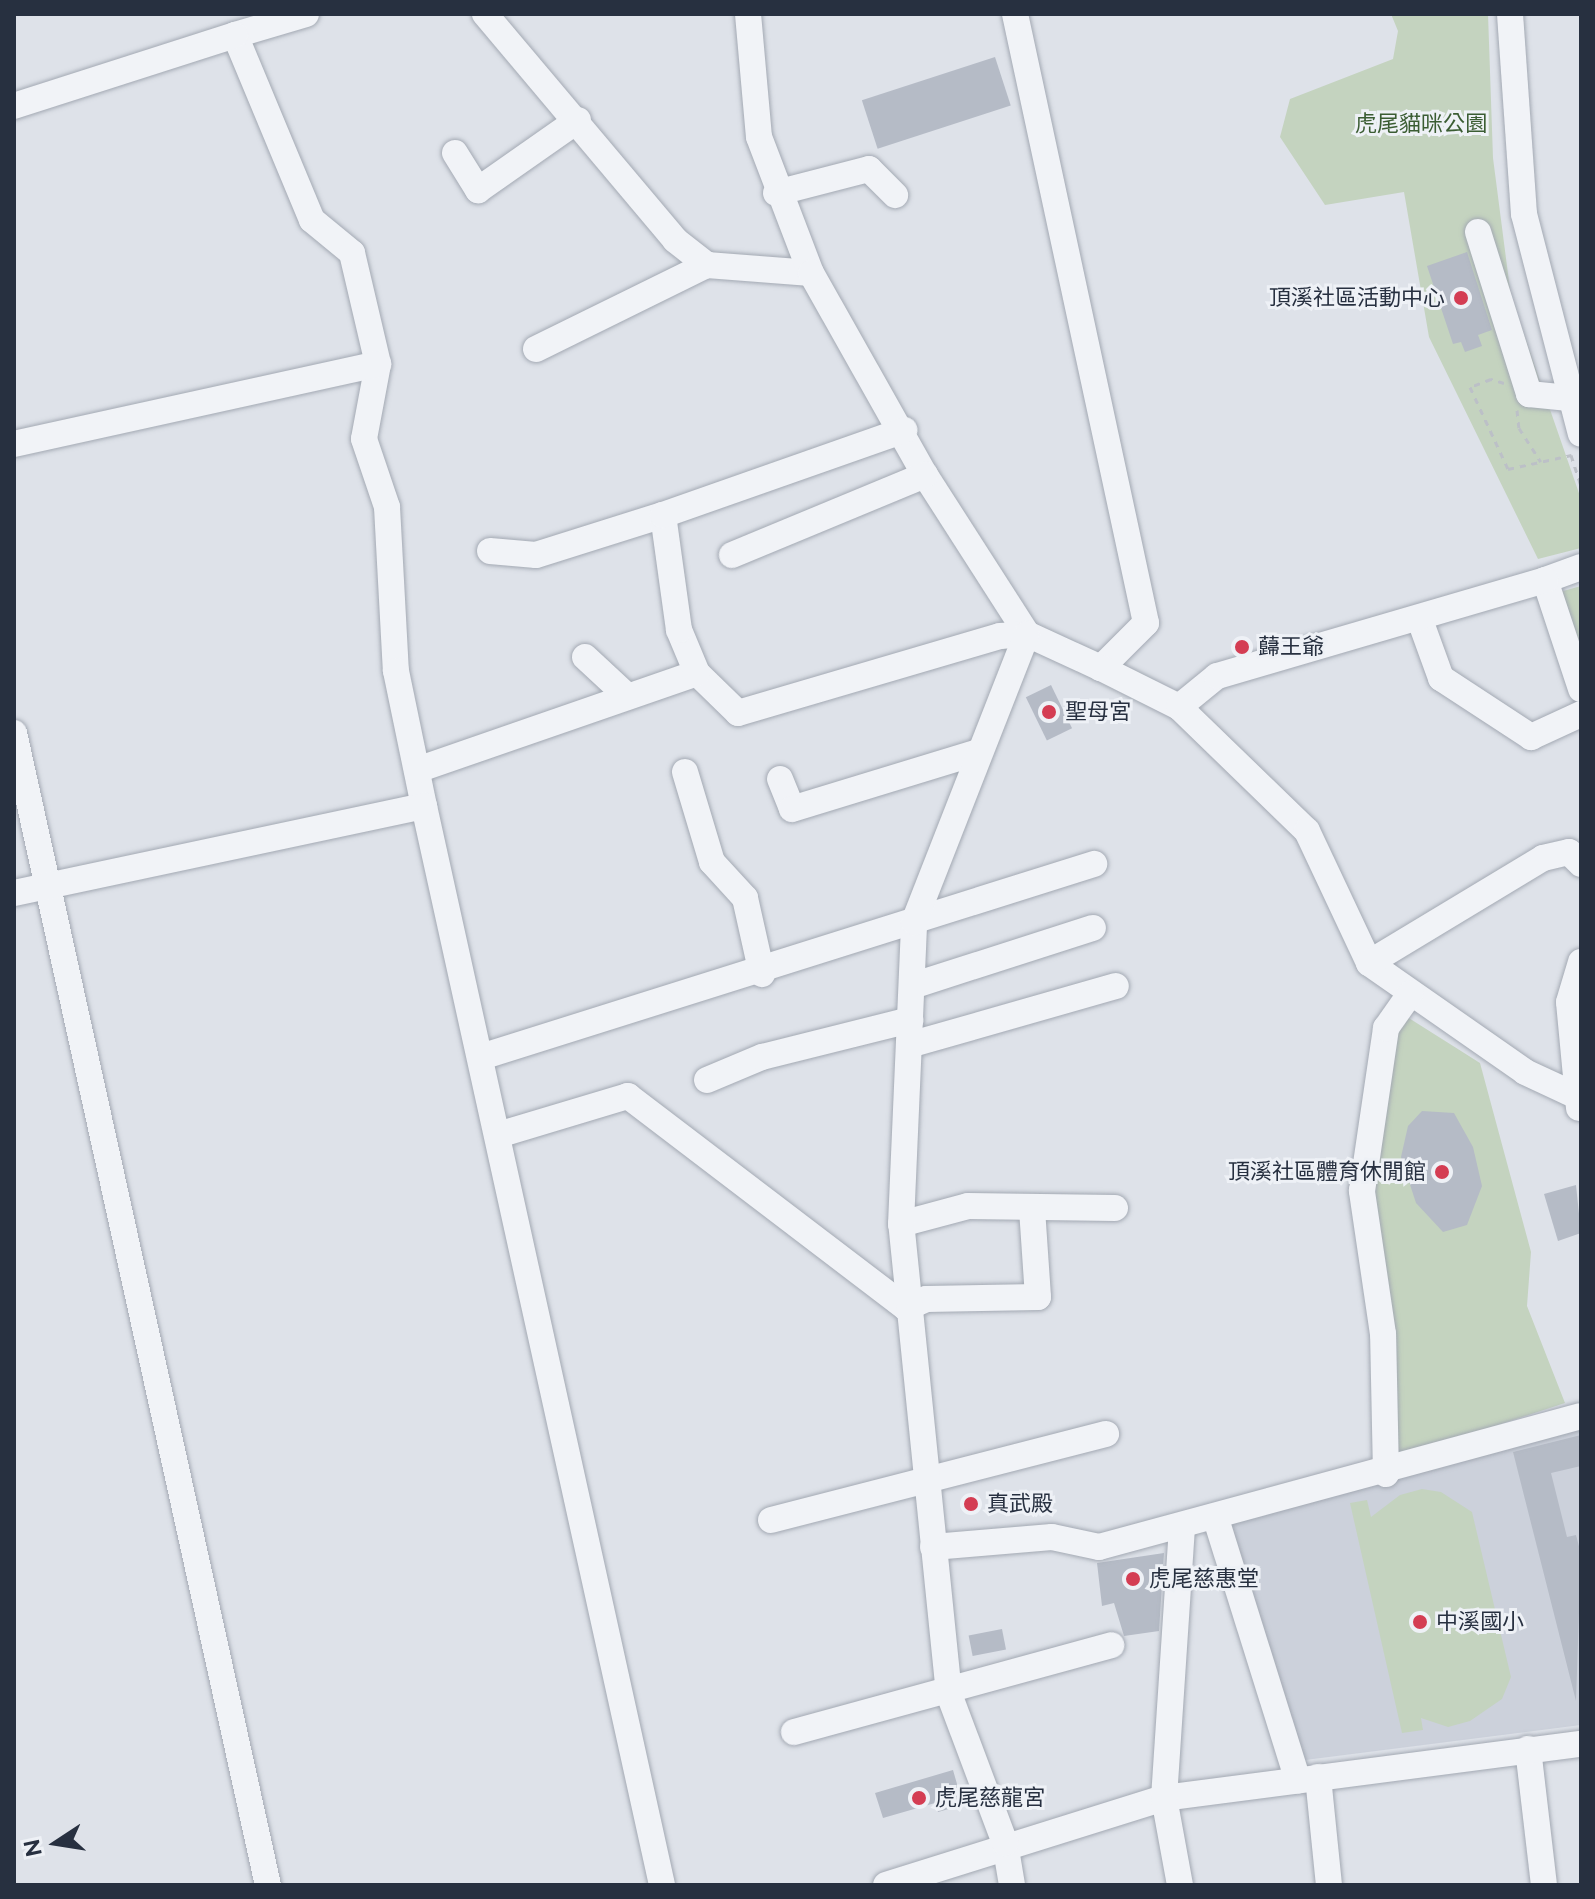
<!DOCTYPE html>
<html>
<head>
<meta charset="utf-8">
<style>
	body { margin:0 }
	#map { position:relative; width:1595px; height:1899px; overflow:hidden; background:#dee2e9; font-family:Raleway,"Noto Sans TC",sans-serif }
	div>[style] { position:absolute }
	.built>* { inset:0; background:#ccd1db }
	.green>* { inset:0; background:#c4d3bf }
	.building>* { inset:0; background:#b5bbc6; transform-origin:0 0 }
	.path>* { height:3px; margin-top:-1.5px; transform-origin:0; background:repeating-linear-gradient(90deg,#bcc0c7 0 6px,transparent 0 12px) }
	.roads { filter:drop-shadow(0 0 2px #a3a9b3) drop-shadow(0 0 2px #a3a9b3) }
	.minor>* { height:26px; margin:-13px; padding:0 13px; transform-origin:13px; border-radius:13px; background:#f1f3f7 }
	.dots>* { width:22px; height:22px; translate:-50% -50%; box-sizing:border-box; border:4px solid #eef1f6; border-radius:50% }
	span { translate:-50% -50%; white-space:nowrap; text-align:center; line-height:1.15; -webkit-text-stroke:6px #eef1f6; paint-order:stroke }
	.park-label { font-size:22px; color:#3b5d33 }
	.poi-label { font-size:22px; color:#273040 }
	.right { translate:-100% -50%; text-align:right }
	.left { translate:0 -50%; text-align:left }
	.frame { position:absolute; inset:0; border:16px solid #273040; pointer-events:none }
	.north { position:absolute; left:16px; top:1803px; width:80px; height:80px; -webkit-text-stroke:6px #eef1f6; paint-order:stroke; rotate:258deg; font-size:22px; font-weight:700; line-height:32px; text-align:center; color:#273040 }
	.north::after { content:''; display:block; margin:auto; width:28px; height:36px; background:#273040; clip-path:polygon(50% 0,100% 100%,50% 72%,0 100%) }
</style>
</head>
<body>
<div id="map">
	<div class="built">
		<i style="clip-path:polygon(1581px 1419px,1581px 1725px,1305px 1760px,1224px 1519px)"></i>
	</div>
	<div class="green">
		<i style="clip-path:polygon(1391px 14px,1488px 14px,1493px 158px,1511px 297px,1581px 499px,1581px 548px,1538px 559px,1429px 337px,1404px 192px,1325px 205px,1280px 137px,1290px 99px,1393px 59px,1398px 31px)"></i>
		<i style="clip-path:polygon(1581px 586px,1581px 682px,1556px 593px)"></i>
		<i style="clip-path:polygon(1404px 1015px,1480px 1063px,1531px 1252px,1527px 1306px,1565px 1403px,1394px 1459px,1373px 1186px,1390px 1040px)"></i>
		<i style="clip-path:polygon(1422px 1489px,1441px 1492px,1472px 1512px,1511px 1677px,1502px 1699px,1470px 1721px,1448px 1727px,1421px 1718px,1423px 1730px,1402px 1733px,1350px 1503px,1367px 1500px,1371px 1517px,1400px 1495px)"></i>
	</div>
	<div class="building">
		<i style="left:995px;top:57px;width:51px;height:140px;rotate:72deg"></i>
		<i style="clip-path:polygon(1467px 252px,1492px 330px,1478px 335px,1482px 346px,1465px 352px,1461px 342px,1453px 344px,1427px 266px)"></i>
		<i style="left:1051px;top:685px;width:48px;height:28px;rotate:64deg"></i>
		<i style="clip-path:polygon(1422px 1111px,1454px 1113px,1473px 1147px,1482px 1186px,1467px 1225px,1443px 1232px,1416px 1203px,1401px 1157px,1408px 1126px)"></i>
		<i style="clip-path:polygon(1576px 1185px,1581px 1233px,1558px 1241px,1544px 1194px)"></i>
		<i style="clip-path:polygon(1581px 1435px,1581px 1466px,1551px 1473px,1567px 1537px,1576px 1535px,1581px 1554px,1576px 1701px,1513px 1452px)"></i>
		<i style="clip-path:polygon(1164px 1553px,1159px 1631px,1124px 1636px,1114px 1603px,1102px 1606px,1097px 1563px)"></i>
		<i style="left:1002px;top:1629px;width:21px;height:34px;rotate:79deg"></i>
		<i style="clip-path:polygon(953px 1770px,963px 1805px,938px 1812px,935px 1803px,883px 1818px,875px 1793px)"></i>
	</div>
	<div class="path">
		<i style="left:1504px;top:383px;width:14px;rotate:-163deg"></i>
		<i style="left:1491px;top:379px;width:22px;rotate:159deg"></i>
		<i style="left:1470px;top:387px;width:90px;rotate:65.1deg"></i>
		<i style="left:1508px;top:469px;width:65px;rotate:-12.5deg"></i>
		<i style="left:1571px;top:455px;width:32px;rotate:72deg"></i>
		<i style="left:1517px;top:410px;width:18px;rotate:84deg"></i>
		<i style="left:1519px;top:428px;width:40px;rotate:57.1deg"></i>
	</div>
	<div class="roads">
		<div class="minor">
			<i style="left:306px;top:14px;width:74px;rotate:163.5deg"></i>
			<i style="left:235px;top:35px;width:200px;rotate:67.4deg"></i>
			<i style="left:312px;top:220px;width:52px;rotate:39.5deg"></i>
			<i style="left:352px;top:253px;width:114px;rotate:76.8deg"></i>
			<i style="left:378px;top:364px;width:76px;rotate:100.6deg"></i>
			<i style="left:364px;top:439px;width:72px;rotate:71.3deg"></i>
			<i style="left:387px;top:507px;width:164px;rotate:86.9deg"></i>
			<i style="left:396px;top:671px;width:138px;rotate:78.3deg"></i>
			<i style="left:485px;top:14px;width:295px;rotate:49.9deg"></i>
			<i style="left:675px;top:240px;width:41px;rotate:38deg"></i>
			<i style="left:707px;top:265px;width:104px;rotate:4.4deg"></i>
			<i style="left:748px;top:14px;width:123px;rotate:84.9deg"></i>
			<i style="left:759px;top:137px;width:146px;rotate:69.1deg"></i>
			<i style="left:811px;top:273px;width:232px;rotate:60.6deg"></i>
			<i style="left:925px;top:475px;width:189px;rotate:57.3deg"></i>
			<i style="left:1015px;top:14px;width:623px;rotate:77.86deg"></i>
			<i style="left:1146px;top:623px;width:64px;rotate:135deg"></i>
			<i style="left:1510px;top:14px;width:200px;rotate:86deg"></i>
			<i style="left:1524px;top:214px;width:227px;rotate:75.5deg"></i>
			<i style="left:14px;top:106px;width:232px;rotate:-17.8deg"></i>
			<i style="left:455px;top:153px;width:44px;rotate:58.1deg"></i>
			<i style="left:478px;top:190px;width:122px;rotate:-35deg"></i>
			<i style="left:776px;top:193px;width:96px;rotate:-14.5deg"></i>
			<i style="left:869px;top:169px;width:37px;rotate:45deg"></i>
			<i style="left:1478px;top:232px;width:170px;rotate:72.5deg"></i>
			<i style="left:1529px;top:394px;width:40px;rotate:5.7deg"></i>
			<i style="left:536px;top:349px;width:191px;rotate:-26.2deg"></i>
			<i style="left:14px;top:444px;width:373px;rotate:-12.4deg"></i>
			<i style="left:490px;top:551px;width:46px;rotate:5deg"></i>
			<i style="left:536px;top:555px;width:133px;rotate:-17.5deg"></i>
			<i style="left:732px;top:555px;width:209px;rotate:-22.5deg"></i>
			<i style="left:1581px;top:567px;width:38px;rotate:160deg"></i>
			<i style="left:1545px;top:580px;width:115px;rotate:71.7deg"></i>
			<i style="left:1420px;top:620px;width:62px;rotate:70.1deg"></i>
			<i style="left:1441px;top:678px;width:108px;rotate:33.2deg"></i>
			<i style="left:1531px;top:737px;width:55px;rotate:-24.7deg"></i>
			<i style="left:585px;top:657px;width:57px;rotate:42.9deg"></i>
			<i style="left:697px;top:673px;width:57px;rotate:44.3deg"></i>
			<i style="left:738px;top:713px;width:273px;rotate:-16.4deg"></i>
			<i style="left:1000px;top:636px;width:27px;rotate:-4deg"></i>
			<i style="left:1027px;top:634px;width:81px;rotate:24.7deg"></i>
			<i style="left:1101px;top:668px;width:87px;rotate:26.6deg"></i>
			<i style="left:1179px;top:707px;width:178px;rotate:44.1deg"></i>
			<i style="left:1307px;top:831px;width:146px;rotate:64.8deg"></i>
			<i style="left:1369px;top:963px;width:190px;rotate:34.9deg"></i>
			<i style="left:1525px;top:1072px;width:62px;rotate:24.9deg"></i>
			<i style="left:1179px;top:707px;width:49px;rotate:-39.2deg"></i>
			<i style="left:1217px;top:676px;width:342px;rotate:-16.3deg"></i>
			<i style="left:14px;top:733px;width:1180px;rotate:77.57deg"></i>
			<i style="left:417px;top:770px;width:296px;rotate:-19.1deg"></i>
			<i style="left:697px;top:673px;width:47px;rotate:-112.7deg"></i>
			<i style="left:679px;top:630px;width:116px;rotate:-97.9deg"></i>
			<i style="left:663px;top:515px;width:256px;rotate:-19.4deg"></i>
			<i style="left:685px;top:772px;width:94px;rotate:73.3deg"></i>
			<i style="left:712px;top:862px;width:49px;rotate:47.5deg"></i>
			<i style="left:745px;top:898px;width:78px;rotate:77.4deg"></i>
			<i style="left:780px;top:779px;width:32px;rotate:68deg"></i>
			<i style="left:792px;top:809px;width:195px;rotate:-17deg"></i>
			<i style="left:14px;top:893px;width:419px;rotate:-12deg"></i>
			<i style="left:424px;top:806px;width:1105px;rotate:77.56deg"></i>
			<i style="left:1369px;top:963px;width:203px;rotate:-31.1deg"></i>
			<i style="left:1543px;top:858px;width:27px;rotate:-13deg"></i>
			<i style="left:1569px;top:852px;width:17px;rotate:45deg"></i>
			<i style="left:912px;top:986px;width:190px;rotate:-17.8deg"></i>
			<i style="left:909px;top:1045px;width:215px;rotate:-15.9deg"></i>
			<i style="left:481px;top:1057px;width:643px;rotate:-17.48deg"></i>
			<i style="left:707px;top:1080px;width:60px;rotate:-22.7deg"></i>
			<i style="left:762px;top:1057px;width:153px;rotate:-14deg"></i>
			<i style="left:1579px;top:1108px;width:106px;rotate:-95.4deg"></i>
			<i style="left:1569px;top:1002px;width:42px;rotate:-73.3deg"></i>
			<i style="left:498px;top:1135px;width:136px;rotate:-16.7deg"></i>
			<i style="left:628px;top:1096px;width:350px;rotate:37.3deg"></i>
			<i style="left:906px;top:1308px;width:22px;rotate:-24deg"></i>
			<i style="left:926px;top:1299px;width:112px;rotate:-1deg"></i>
			<i style="left:1038px;top:1297px;width:88px;rotate:-93.9deg"></i>
			<i style="left:901px;top:1224px;width:69px;rotate:-15deg"></i>
			<i style="left:968px;top:1206px;width:147px;rotate:0.8deg"></i>
			<i style="left:1386px;top:1474px;width:140px;rotate:-91.2deg"></i>
			<i style="left:1383px;top:1334px;width:145px;rotate:-98.4deg"></i>
			<i style="left:1362px;top:1191px;width:165px;rotate:-81.6deg"></i>
			<i style="left:1386px;top:1028px;width:42px;rotate:-54.8deg"></i>
			<i style="left:1216px;top:1519px;width:274px;rotate:72.6deg"></i>
			<i style="left:771px;top:1520px;width:346px;rotate:-14.4deg"></i>
			<i style="left:933px;top:1547px;width:119px;rotate:-4.8deg"></i>
			<i style="left:1052px;top:1537px;width:48px;rotate:12deg"></i>
			<i style="left:1099px;top:1547px;width:499px;rotate:-15.2deg"></i>
			<i style="left:794px;top:1732px;width:329px;rotate:-15.3deg"></i>
			<i style="left:1528px;top:1749px;width:137px;rotate:83.3deg"></i>
			<i style="left:1318px;top:1777px;width:109px;rotate:84.2deg"></i>
			<i style="left:886px;top:1885px;width:291px;rotate:-17.4deg"></i>
			<i style="left:1164px;top:1798px;width:420px;rotate:-7.4deg"></i>
			<i style="left:1012px;top:1885px;width:43px;rotate:-99.5deg"></i>
			<i style="left:1005px;top:1843px;width:159px;rotate:-110.6deg"></i>
			<i style="left:949px;top:1694px;width:472px;rotate:-95.8deg"></i>
			<i style="left:901px;top:1224px;width:302px;rotate:-87.5deg"></i>
			<i style="left:914px;top:922px;width:309px;rotate:-68.6deg"></i>
			<i style="left:1180px;top:1885px;width:88px;rotate:-100.4deg"></i>
			<i style="left:1164px;top:1798px;width:271px;rotate:-86.2deg"></i>
		</div>
	</div>
	<div class="dots">
		<i style="left:1461px;top:298px;background:#d43d53"></i>
		<i style="left:1242px;top:647px;background:#d43d53"></i>
		<i style="left:1049px;top:712px;background:#d43d53"></i>
		<i style="left:1442px;top:1172px;background:#d43d53"></i>
		<i style="left:971px;top:1504px;background:#d43d53"></i>
		<i style="left:1133px;top:1579px;background:#d43d53"></i>
		<i style="left:1420px;top:1622px;background:#d43d53"></i>
		<i style="left:919px;top:1798px;background:#d43d53"></i>
	</div>
	<div class="park-label">
		<span style="left:1421px;top:124px">虎尾貓咪公園</span>
	</div>
	<div class="poi-label">
		<span class="right" style="left:1445px;top:298px">頂溪社區活動中心</span>
		<span class="left" style="left:1258px;top:647px">蘬王爺</span>
		<span class="left" style="left:1065px;top:712px">聖母宮</span>
		<span class="right" style="left:1426px;top:1172px">頂溪社區體育休閒館</span>
		<span class="left" style="left:987px;top:1504px">真武殿</span>
		<span class="left" style="left:1149px;top:1579px">虎尾慈惠堂</span>
		<span class="left" style="left:1436px;top:1622px">中溪國小</span>
		<span class="left" style="left:935px;top:1798px">虎尾慈龍宮</span>
	</div>
	<div class="frame"></div>
	<div class="north">N</div>
</div>
</body>
</html>
